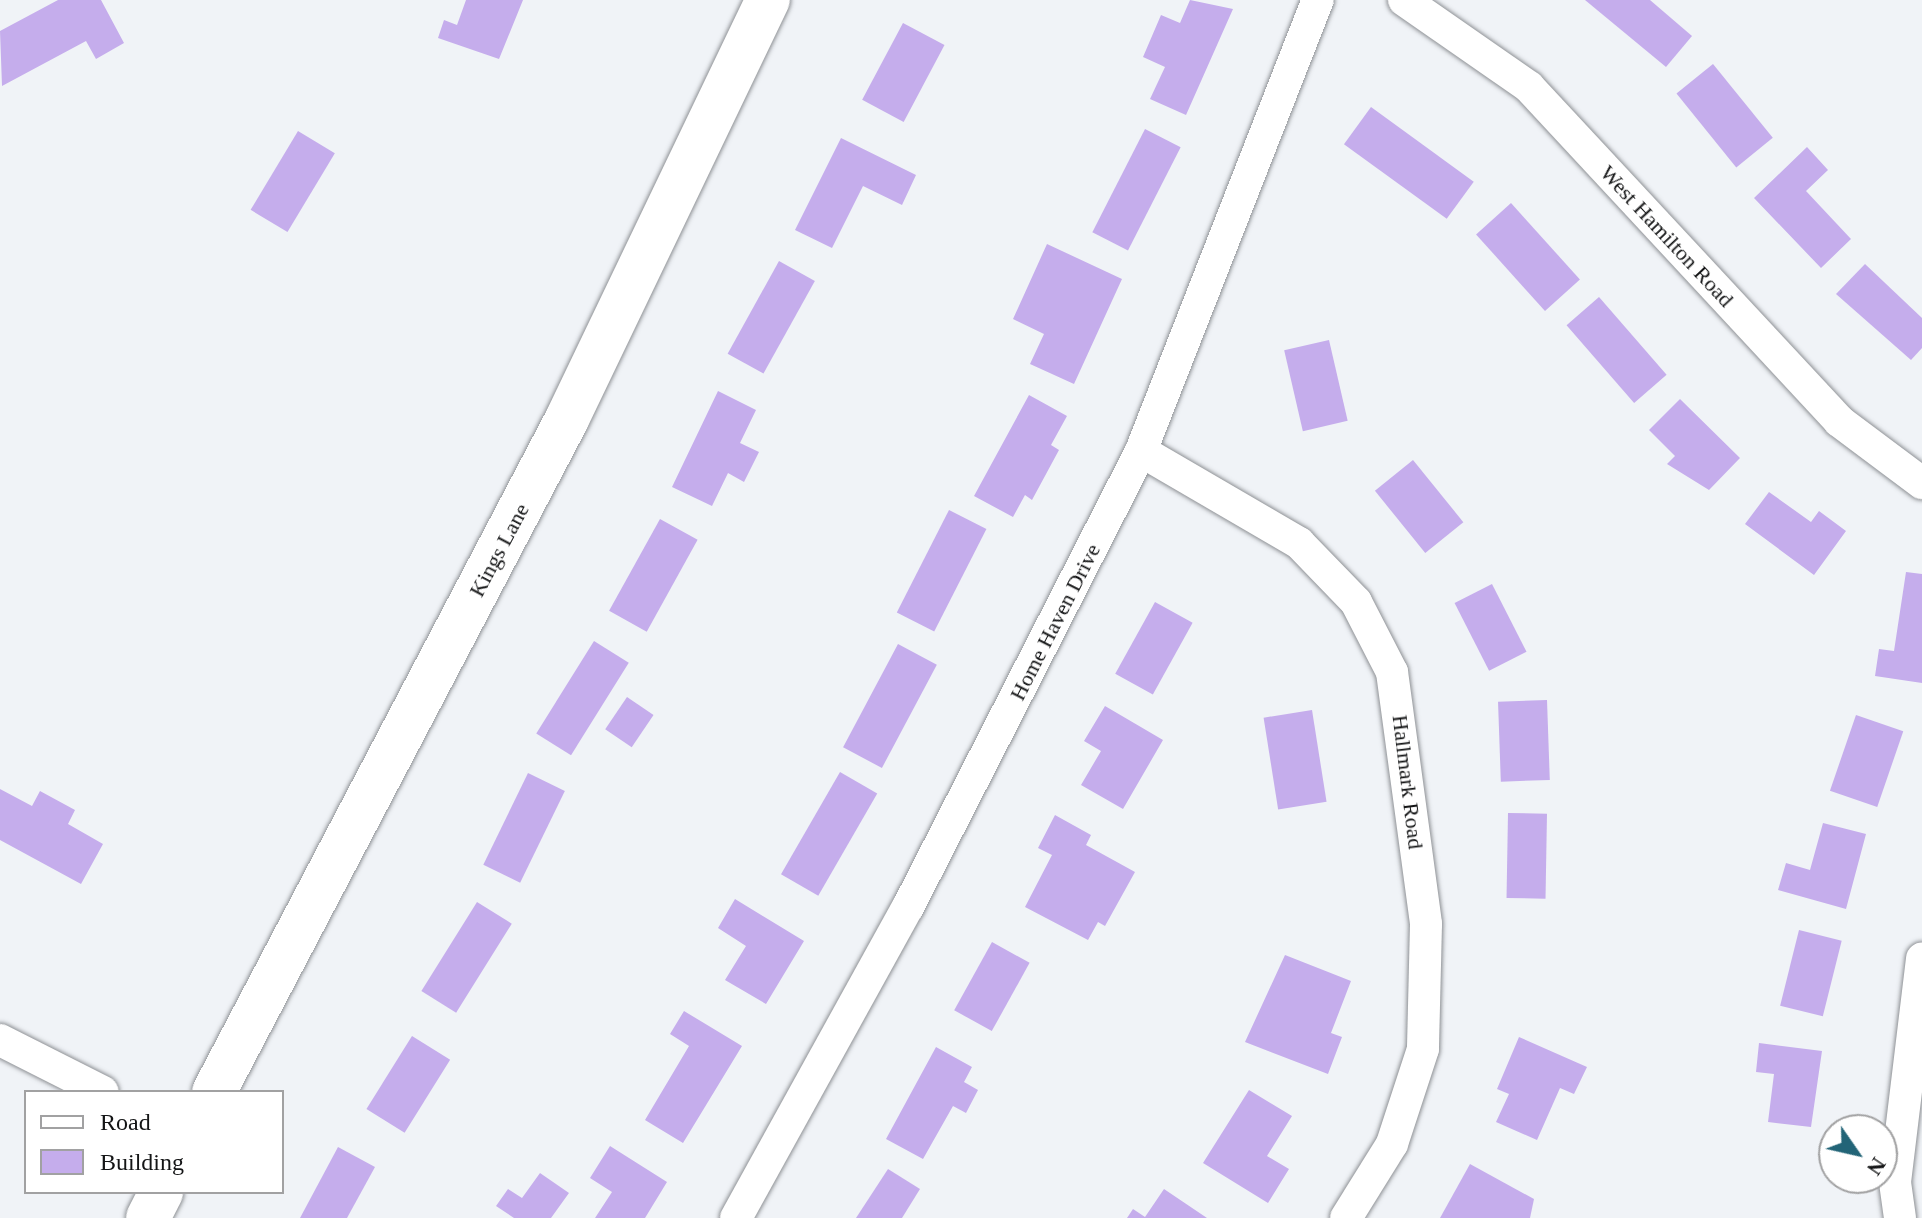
<!DOCTYPE html>
<html>
<head>
<meta charset="utf-8">
<style>
	body { margin:0 }
	#map { position:relative; width:1922px; height:1218px; overflow:hidden; background:#f0f3f7; font-family:"Times New Roman",serif }
	div>[style] { position:absolute }
	.building>* { inset:0; background:#c5adec; transform-origin:0 0 }
	.roads { filter:drop-shadow(0 0 2px #8e9195) drop-shadow(0 0 2px #8e9195) }
	.street>* { height:32px; margin:-16px; padding:0 16px; transform-origin:16px; border-radius:16px; background:#fff }
	.secondary>* { height:44px; margin:-22px; padding:0 22px; transform-origin:22px; border-radius:22px; background:#fff }
	span { translate:-50% -50%; white-space:nowrap; text-align:center; line-height:1.15; -webkit-text-stroke:6px #fff; paint-order:stroke }
	.street-label { font-size:22px; color:#141516 }
	.legend { position:absolute; left:24px; top:1090px; width:260px; height:104px; box-sizing:border-box; background:#fff; border:2px solid #a1a1a2; margin:0; padding:10px 14px; list-style:none; font-size:24px; color:#141516 }
	.legend li { display:flex; align-items:center; gap:16px; height:40px }
	.legend b { width:40px; border:2px solid #a1a1a2 }
	.north { position:absolute; left:1818px; top:1114px; width:80px; height:80px; box-sizing:border-box; background:#fff; border:2px solid #a1a1a2; border-radius:50%; rotate:124deg; font-size:22px; font-weight:700; line-height:32px; text-align:center; color:#141516 }
	.north::after { content:''; display:block; margin:auto; width:28px; height:36px; background:#226477; clip-path:polygon(50% 0,100% 100%,50% 72%,0 100%) }
</style>
</head>
<body>
<div id="map">
	<div class="building">
		<i style="clip-path:polygon(58px 0,101px 0,124px 43px,96px 59px,86px 41px,2px 86px,0 31px)"></i>
		<i style="clip-path:polygon(466px 0,523px 0,499px 59px,438px 38px,444px 20px,457px 25px)"></i>
		<i style="clip-path:polygon(1190px 0,1233px 9px,1186px 115px,1150px 99px,1165px 67px,1143px 57px,1161px 15px,1180px 23px)"></i>
		<i style="clip-path:polygon(1585px 0,1650px 0,1692px 36px,1666px 67px)"></i>
		<i style="left:903px;top:23px;width:47px;height:87px;rotate:28deg"></i>
		<i style="left:1713px;top:64px;width:95px;height:47px;rotate:51deg"></i>
		<i style="left:1371px;top:107px;width:127px;height:46px;rotate:36deg"></i>
		<i style="left:1145px;top:129px;width:40px;height:116px;rotate:27deg"></i>
		<i style="left:298px;top:131px;width:43px;height:92px;rotate:31deg"></i>
		<i style="clip-path:polygon(841px 138px,916px 175px,902px 205px,863px 186px,832px 248px,795px 230px)"></i>
		<i style="clip-path:polygon(1807px 147px,1828px 170px,1806px 191px,1851px 239px,1821px 268px,1754px 198px)"></i>
		<i style="left:1511px;top:203px;width:103px;height:47px;rotate:48deg"></i>
		<i style="clip-path:polygon(1047px 244px,1122px 279px,1074px 384px,1030px 364px,1044px 334px,1013px 319px)"></i>
		<i style="left:779px;top:261px;width:41px;height:106px;rotate:29deg"></i>
		<i style="clip-path:polygon(1865px 264px,1922px 318px,1922px 348px,1911px 360px,1836px 294px)"></i>
		<i style="left:1599px;top:297px;width:103px;height:43px;rotate:49deg"></i>
		<i style="left:1329px;top:340px;width:83px;height:46px;rotate:77deg"></i>
		<i style="clip-path:polygon(718px 391px,756px 410px,740px 443px,759px 452px,744px 482px,728px 473px,712px 506px,672px 487px)"></i>
		<i style="clip-path:polygon(1029px 395px,1067px 416px,1051px 445px,1059px 450px,1032px 500px,1025px 495px,1013px 517px,974px 496px)"></i>
		<i style="clip-path:polygon(1680px 399px,1740px 458px,1709px 490px,1667px 464px,1675px 456px,1649px 430px)"></i>
		<i style="left:1413px;top:460px;width:80px;height:49px;rotate:51deg"></i>
		<i style="clip-path:polygon(1769px 492px,1811px 522px,1819px 511px,1846px 531px,1814px 575px,1745px 524px)"></i>
		<i style="left:949px;top:510px;width:42px;height:115px;rotate:27deg"></i>
		<i style="left:660px;top:519px;width:43px;height:105px;rotate:29deg"></i>
		<i style="clip-path:polygon(1906px 572px,1922px 574px,1922px 683px,1875px 676px,1879px 649px,1894px 651px)"></i>
		<i style="left:1492px;top:584px;width:76px;height:42px;rotate:63deg"></i>
		<i style="left:1155px;top:602px;width:43px;height:82px;rotate:29deg"></i>
		<i style="left:594px;top:641px;width:41px;height:109px;rotate:32deg"></i>
		<i style="left:898px;top:644px;width:44px;height:117px;rotate:28deg"></i>
		<i style="left:627px;top:697px;width:32px;height:39px;rotate:34deg"></i>
		<i style="left:1547px;top:700px;width:80px;height:49px;rotate:88deg"></i>
		<i style="clip-path:polygon(1105px 706px,1163px 740px,1123px 809px,1081px 785px,1101px 751px,1084px 741px)"></i>
		<i style="left:1312px;top:710px;width:93px;height:49px;rotate:81deg"></i>
		<i style="left:1856px;top:715px;width:50px;height:80px;rotate:19deg"></i>
		<i style="left:840px;top:772px;width:43px;height:118px;rotate:30deg"></i>
		<i style="left:528px;top:773px;width:41px;height:102px;rotate:26deg"></i>
		<i style="clip-path:polygon(0 789px,32px 806px,40px 791px,75px 810px,68px 824px,103px 844px,81px 884px,0 840px)"></i>
		<i style="left:1508px;top:813px;width:39px;height:85px;rotate:1deg"></i>
		<i style="clip-path:polygon(1055px 815px,1091px 835px,1086px 845px,1135px 872px,1105px 926px,1098px 922px,1088px 940px,1025px 907px,1052px 855px,1038px 848px)"></i>
		<i style="clip-path:polygon(1823px 823px,1866px 834px,1846px 909px,1778px 890px,1786px 863px,1810px 870px)"></i>
		<i style="clip-path:polygon(735px 899px,804px 941px,766px 1004px,725px 980px,746px 946px,718px 928px)"></i>
		<i style="left:477px;top:902px;width:41px;height:105px;rotate:32deg"></i>
		<i style="left:1799px;top:930px;width:44px;height:78px;rotate:14deg"></i>
		<i style="left:992px;top:942px;width:43px;height:78px;rotate:29deg"></i>
		<i style="clip-path:polygon(1285px 955px,1351px 981px,1331px 1033px,1342px 1037px,1328px 1074px,1245px 1042px)"></i>
		<i style="clip-path:polygon(684px 1011px,742px 1046px,683px 1143px,645px 1120px,689px 1046px,670px 1034px)"></i>
		<i style="left:412px;top:1036px;width:45px;height:86px;rotate:32deg"></i>
		<i style="clip-path:polygon(1519px 1037px,1587px 1067px,1574px 1094px,1560px 1088px,1537px 1140px,1496px 1122px,1509px 1094px,1497px 1089px)"></i>
		<i style="clip-path:polygon(1759px 1043px,1822px 1051px,1811px 1127px,1768px 1122px,1774px 1074px,1756px 1072px)"></i>
		<i style="clip-path:polygon(936px 1047px,972px 1067px,964px 1082px,978px 1090px,966px 1113px,953px 1106px,923px 1159px,886px 1139px)"></i>
		<i style="clip-path:polygon(1249px 1090px,1292px 1116px,1267px 1156px,1289px 1169px,1268px 1203px,1203px 1163px)"></i>
		<i style="clip-path:polygon(610px 1146px,667px 1182px,645px 1218px,595px 1218px,612px 1192px,590px 1178px)"></i>
		<i style="clip-path:polygon(338px 1147px,375px 1167px,347px 1218px,300px 1218px)"></i>
		<i style="clip-path:polygon(1470px 1164px,1534px 1199px,1530px 1218px,1440px 1218px)"></i>
		<i style="clip-path:polygon(888px 1169px,920px 1189px,902px 1218px,856px 1218px)"></i>
		<i style="clip-path:polygon(540px 1173px,569px 1193px,551px 1218px,514px 1218px,496px 1206px,508px 1189px,522px 1198px)"></i>
		<i style="clip-path:polygon(1164px 1189px,1207px 1218px,1127px 1218px,1133px 1209px,1145px 1217px)"></i>
	</div>
	<div class="roads">
		<div class="street">
			<i style="left:1404px;top:0;width:152px;rotate:34.8deg"></i>
			<i style="left:1529px;top:87px;width:456px;rotate:47.1deg"></i>
			<i style="left:1839px;top:421px;width:104px;rotate:36.8deg"></i>
			<i style="left:1141px;top:451px;width:183px;rotate:30.2deg"></i>
			<i style="left:1299px;top:543px;width:82px;rotate:46deg"></i>
			<i style="left:1356px;top:602px;width:79px;rotate:62.8deg"></i>
			<i style="left:1392px;top:672px;width:254px;rotate:82.3deg"></i>
			<i style="left:1426px;top:924px;width:125px;rotate:91.4deg"></i>
			<i style="left:1423px;top:1049px;width:100px;rotate:108.1deg"></i>
			<i style="left:1392px;top:1144px;width:87px;rotate:121.9deg"></i>
			<i style="left:0;top:1040px;width:115px;rotate:26.8deg"></i>
			<i style="left:736px;top:1218px;width:355px;rotate:-61.1deg"></i>
			<i style="left:908px;top:907px;width:512px;rotate:-62.93deg"></i>
			<i style="left:1141px;top:451px;width:484px;rotate:-68.6deg"></i>
			<i style="left:1900px;top:1218px;width:36px;rotate:-98deg"></i>
			<i style="left:1895px;top:1182px;width:225px;rotate:-83.1deg"></i>
		</div>
		<div class="secondary">
			<i style="left:214px;top:1092px;width:760px;rotate:-62.32deg"></i>
			<i style="left:567px;top:419px;width:465px;rotate:-64.4deg"></i>
			<i style="left:148px;top:1218px;width:29px;rotate:-63deg"></i>
		</div>
	</div>
	<div class="street-label">
		<span style="left:1667px;top:236px;rotate:47deg">West Hamilton Road</span>
		<span style="left:499px;top:550px;rotate:-62deg">Kings Lane</span>
		<span style="left:1055px;top:622px;rotate:-63deg">Home Haven Drive</span>
		<span style="left:1408px;top:782px;rotate:83deg">Hallmark Road</span>
	</div>
	<ul class="legend">
	<li><b style="height:10px;background:#fff"></b>Road</li>
	<li><b style="height:22px;background:#c5adec"></b>Building</li>
	</ul>
	<div class="north">N</div>
</div>
</body>
</html>
